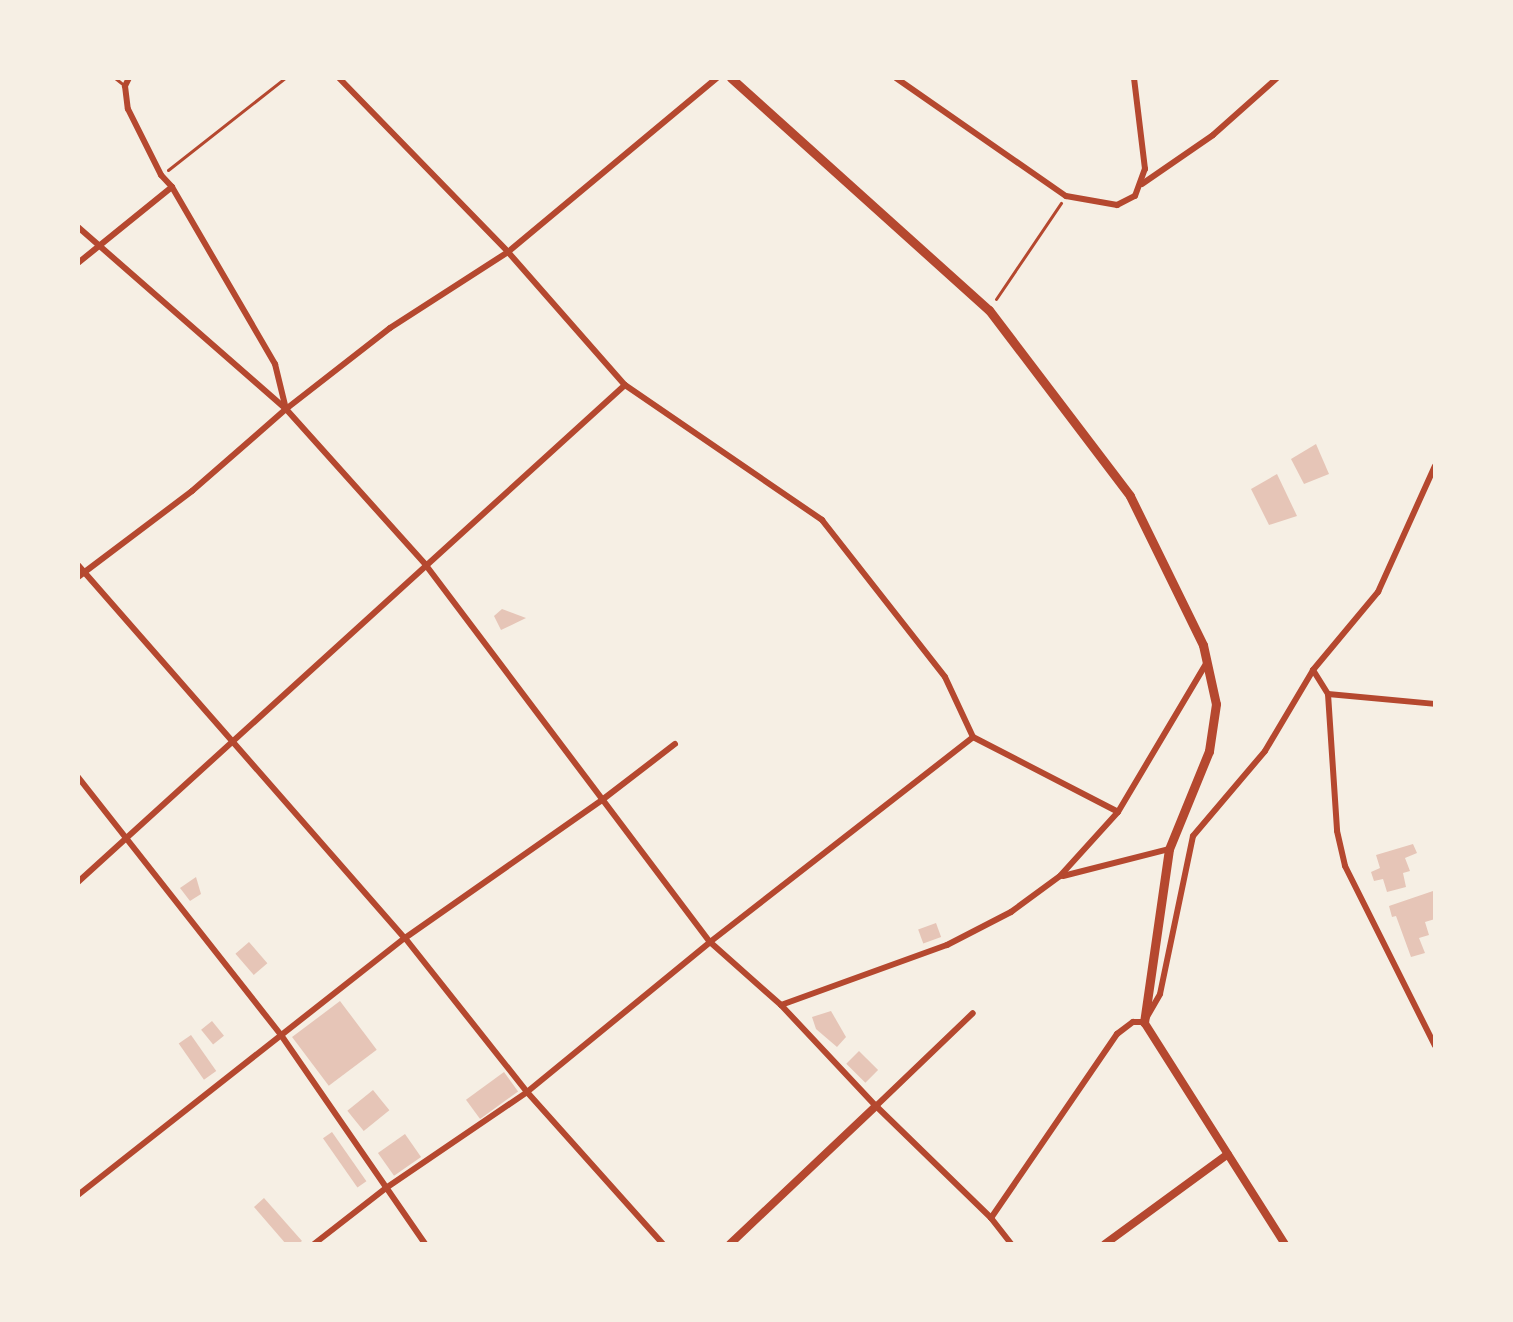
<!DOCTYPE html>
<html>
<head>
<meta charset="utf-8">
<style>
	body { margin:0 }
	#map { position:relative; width:1513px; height:1322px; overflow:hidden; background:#f6efe4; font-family:Literata,serif }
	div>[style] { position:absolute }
	.building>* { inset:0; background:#e6c5b7; transform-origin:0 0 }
	.path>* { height:3px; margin:-1.5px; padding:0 1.5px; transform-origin:1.5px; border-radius:1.5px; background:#b5482f }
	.service>* { height:3px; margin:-1.5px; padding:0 1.5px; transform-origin:1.5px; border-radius:1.5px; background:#b5482f }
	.minor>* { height:6px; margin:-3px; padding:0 3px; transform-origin:3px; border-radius:3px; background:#b5482f }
	.tertiary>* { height:8px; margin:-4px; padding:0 4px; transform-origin:4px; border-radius:4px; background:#b5482f }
	.secondary>* { height:9px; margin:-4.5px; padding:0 4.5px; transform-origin:4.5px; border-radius:4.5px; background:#b5482f }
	span { translate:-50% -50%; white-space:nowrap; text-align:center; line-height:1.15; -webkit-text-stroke:6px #f6efe4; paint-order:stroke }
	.frame { position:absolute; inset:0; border:80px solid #f6efe4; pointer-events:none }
</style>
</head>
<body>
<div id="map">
	<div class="building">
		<i style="clip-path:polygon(1316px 444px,1329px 474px,1304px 484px,1291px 459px)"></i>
		<i style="clip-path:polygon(1277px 474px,1297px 516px,1269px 525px,1251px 489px)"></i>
		<i style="clip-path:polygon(502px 609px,526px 618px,501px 630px,494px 616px)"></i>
		<i style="clip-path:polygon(1413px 844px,1417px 853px,1405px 858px,1410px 871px,1403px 873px,1406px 887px,1387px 892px,1383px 879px,1374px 881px,1371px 872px,1380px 868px,1376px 855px)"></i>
		<i style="clip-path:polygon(196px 877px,201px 894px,190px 901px,180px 888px)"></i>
		<i style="clip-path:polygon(1433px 891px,1435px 919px,1425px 922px,1429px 935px,1419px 938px,1425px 953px,1411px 957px,1396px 916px,1392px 917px,1389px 906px)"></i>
		<i style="left:936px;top:923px;width:15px;height:19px;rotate:70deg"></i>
		<i style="left:249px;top:942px;width:28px;height:18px;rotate:49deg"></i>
		<i style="left:340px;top:1001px;width:61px;height:60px;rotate:53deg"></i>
		<i style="clip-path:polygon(831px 1011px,846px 1037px,837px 1047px,816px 1029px,812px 1017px)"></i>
		<i style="left:212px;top:1021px;width:19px;height:14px;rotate:51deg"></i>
		<i style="left:191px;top:1035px;width:44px;height:15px;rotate:55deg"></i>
		<i style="left:859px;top:1051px;width:27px;height:18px;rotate:45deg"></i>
		<i style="left:504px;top:1072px;width:24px;height:47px;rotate:54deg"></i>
		<i style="left:373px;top:1090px;width:26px;height:33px;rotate:51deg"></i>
		<i style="left:332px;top:1132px;width:60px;height:11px;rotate:55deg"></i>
		<i style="left:405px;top:1134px;width:28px;height:33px;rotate:55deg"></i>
		<i style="clip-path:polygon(264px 1198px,302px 1241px,298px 1244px,286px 1244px,254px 1207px)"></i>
	</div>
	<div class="path">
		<i style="left:168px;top:170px;width:149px;rotate:-38.2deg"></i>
		<i style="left:996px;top:299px;width:116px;rotate:-55.9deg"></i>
	</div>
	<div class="service">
		<i style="left:115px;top:78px;width:13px;rotate:39deg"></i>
	</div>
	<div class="minor">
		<i style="left:129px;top:78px;width:9px;rotate:117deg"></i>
		<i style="left:125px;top:86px;width:23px;rotate:83deg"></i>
		<i style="left:128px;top:109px;width:74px;rotate:63.4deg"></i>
		<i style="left:161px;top:175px;width:16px;rotate:47deg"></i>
		<i style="left:172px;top:187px;width:205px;rotate:59.8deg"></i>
		<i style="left:275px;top:364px;width:46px;rotate:76.3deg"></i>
		<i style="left:339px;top:78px;width:243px;rotate:45.8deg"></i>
		<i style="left:508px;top:252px;width:177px;rotate:48.7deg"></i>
		<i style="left:625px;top:385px;width:239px;rotate:34.4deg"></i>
		<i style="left:822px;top:520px;width:199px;rotate:51.9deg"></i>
		<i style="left:945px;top:677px;width:66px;rotate:65deg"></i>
		<i style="left:973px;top:737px;width:163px;rotate:27.3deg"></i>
		<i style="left:896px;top:78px;width:207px;rotate:34.8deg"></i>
		<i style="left:1066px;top:196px;width:52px;rotate:10deg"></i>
		<i style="left:1117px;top:205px;width:20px;rotate:-27deg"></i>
		<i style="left:1135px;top:196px;width:29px;rotate:-70deg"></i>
		<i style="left:1145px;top:169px;width:92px;rotate:-96.9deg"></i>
		<i style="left:1142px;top:184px;width:86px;rotate:-34.6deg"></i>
		<i style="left:1213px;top:135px;width:86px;rotate:-41.7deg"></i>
		<i style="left:78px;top:227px;width:276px;rotate:41.2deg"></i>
		<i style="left:286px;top:409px;width:208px;rotate:48.1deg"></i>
		<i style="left:425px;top:564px;width:473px;rotate:53deg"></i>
		<i style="left:710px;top:942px;width:95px;rotate:41.6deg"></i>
		<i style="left:781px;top:1005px;width:139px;rotate:46.8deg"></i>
		<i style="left:876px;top:1106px;width:161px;rotate:44.2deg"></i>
		<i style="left:991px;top:1218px;width:33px;rotate:52deg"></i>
		<i style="left:78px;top:263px;width:121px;rotate:-39deg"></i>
		<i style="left:78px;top:565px;width:496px;rotate:48.8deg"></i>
		<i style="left:405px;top:938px;width:196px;rotate:51.6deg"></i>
		<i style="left:527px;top:1092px;width:204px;rotate:48.2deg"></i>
		<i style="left:78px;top:577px;width:143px;rotate:-37deg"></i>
		<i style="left:192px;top:491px;width:125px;rotate:-41.1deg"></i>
		<i style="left:286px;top:409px;width:132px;rotate:-37.9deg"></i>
		<i style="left:390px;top:328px;width:140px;rotate:-32.8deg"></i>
		<i style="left:508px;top:252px;width:272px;rotate:-39.8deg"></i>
		<i style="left:1313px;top:670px;width:28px;rotate:58deg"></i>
		<i style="left:1328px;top:694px;width:137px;rotate:86.2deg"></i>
		<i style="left:1337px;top:831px;width:36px;rotate:77deg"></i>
		<i style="left:1345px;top:866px;width:201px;rotate:63.4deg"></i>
		<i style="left:1328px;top:694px;width:107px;rotate:5.3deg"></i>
		<i style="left:78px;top:777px;width:328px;rotate:51.8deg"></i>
		<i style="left:281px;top:1035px;width:254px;rotate:55.4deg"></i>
		<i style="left:1063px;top:876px;width:109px;rotate:-14.3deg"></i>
		<i style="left:78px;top:882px;width:739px;rotate:-42.26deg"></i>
		<i style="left:781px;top:1005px;width:177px;rotate:-19.9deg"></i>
		<i style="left:947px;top:945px;width:72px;rotate:-27.3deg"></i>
		<i style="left:1011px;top:912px;width:61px;rotate:-36.3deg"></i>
		<i style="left:1060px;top:876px;width:86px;rotate:-47.8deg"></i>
		<i style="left:1118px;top:812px;width:172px;rotate:-59.3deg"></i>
		<i style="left:876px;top:1106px;width:134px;rotate:-43.8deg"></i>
		<i style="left:78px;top:1195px;width:416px;rotate:-38.2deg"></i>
		<i style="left:405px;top:938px;width:241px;rotate:-35deg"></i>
		<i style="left:602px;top:800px;width:92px;rotate:-37.5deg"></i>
		<i style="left:991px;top:1218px;width:223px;rotate:-55.6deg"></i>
		<i style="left:1117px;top:1034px;width:20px;rotate:-37deg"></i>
		<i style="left:1133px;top:1022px;width:11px"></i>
		<i style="left:1144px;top:1022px;width:32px;rotate:-60deg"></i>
		<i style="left:1160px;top:994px;width:161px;rotate:-78.2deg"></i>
		<i style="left:1193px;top:836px;width:111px;rotate:-49.7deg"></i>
		<i style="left:1265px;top:751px;width:94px;rotate:-59.3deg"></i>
		<i style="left:1313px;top:670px;width:102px;rotate:-50.2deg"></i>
		<i style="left:1378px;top:592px;width:138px;rotate:-65.7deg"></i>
		<i style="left:314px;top:1244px;width:91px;rotate:-37.9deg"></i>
		<i style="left:386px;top:1188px;width:171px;rotate:-34.2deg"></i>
		<i style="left:527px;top:1092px;width:237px;rotate:-39.3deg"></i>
		<i style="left:710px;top:942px;width:333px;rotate:-37.9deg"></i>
	</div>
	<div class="tertiary">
		<i style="left:1144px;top:1022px;width:263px;rotate:57.6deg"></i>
		<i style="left:730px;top:1244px;width:201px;rotate:-43.4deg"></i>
		<i style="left:1105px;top:1244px;width:152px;rotate:-36.2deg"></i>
	</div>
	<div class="secondary">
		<i style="left:731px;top:78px;width:347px;rotate:42deg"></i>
		<i style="left:989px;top:310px;width:233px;rotate:52.8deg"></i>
		<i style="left:1130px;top:496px;width:166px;rotate:63.9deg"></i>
		<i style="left:1203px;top:645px;width:60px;rotate:77.6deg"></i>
		<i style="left:1216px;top:704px;width:48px;rotate:98.5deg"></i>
		<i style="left:1209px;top:751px;width:106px;rotate:112.2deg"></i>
		<i style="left:1169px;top:849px;width:175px;rotate:98.2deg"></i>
	</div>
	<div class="frame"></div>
</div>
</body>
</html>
